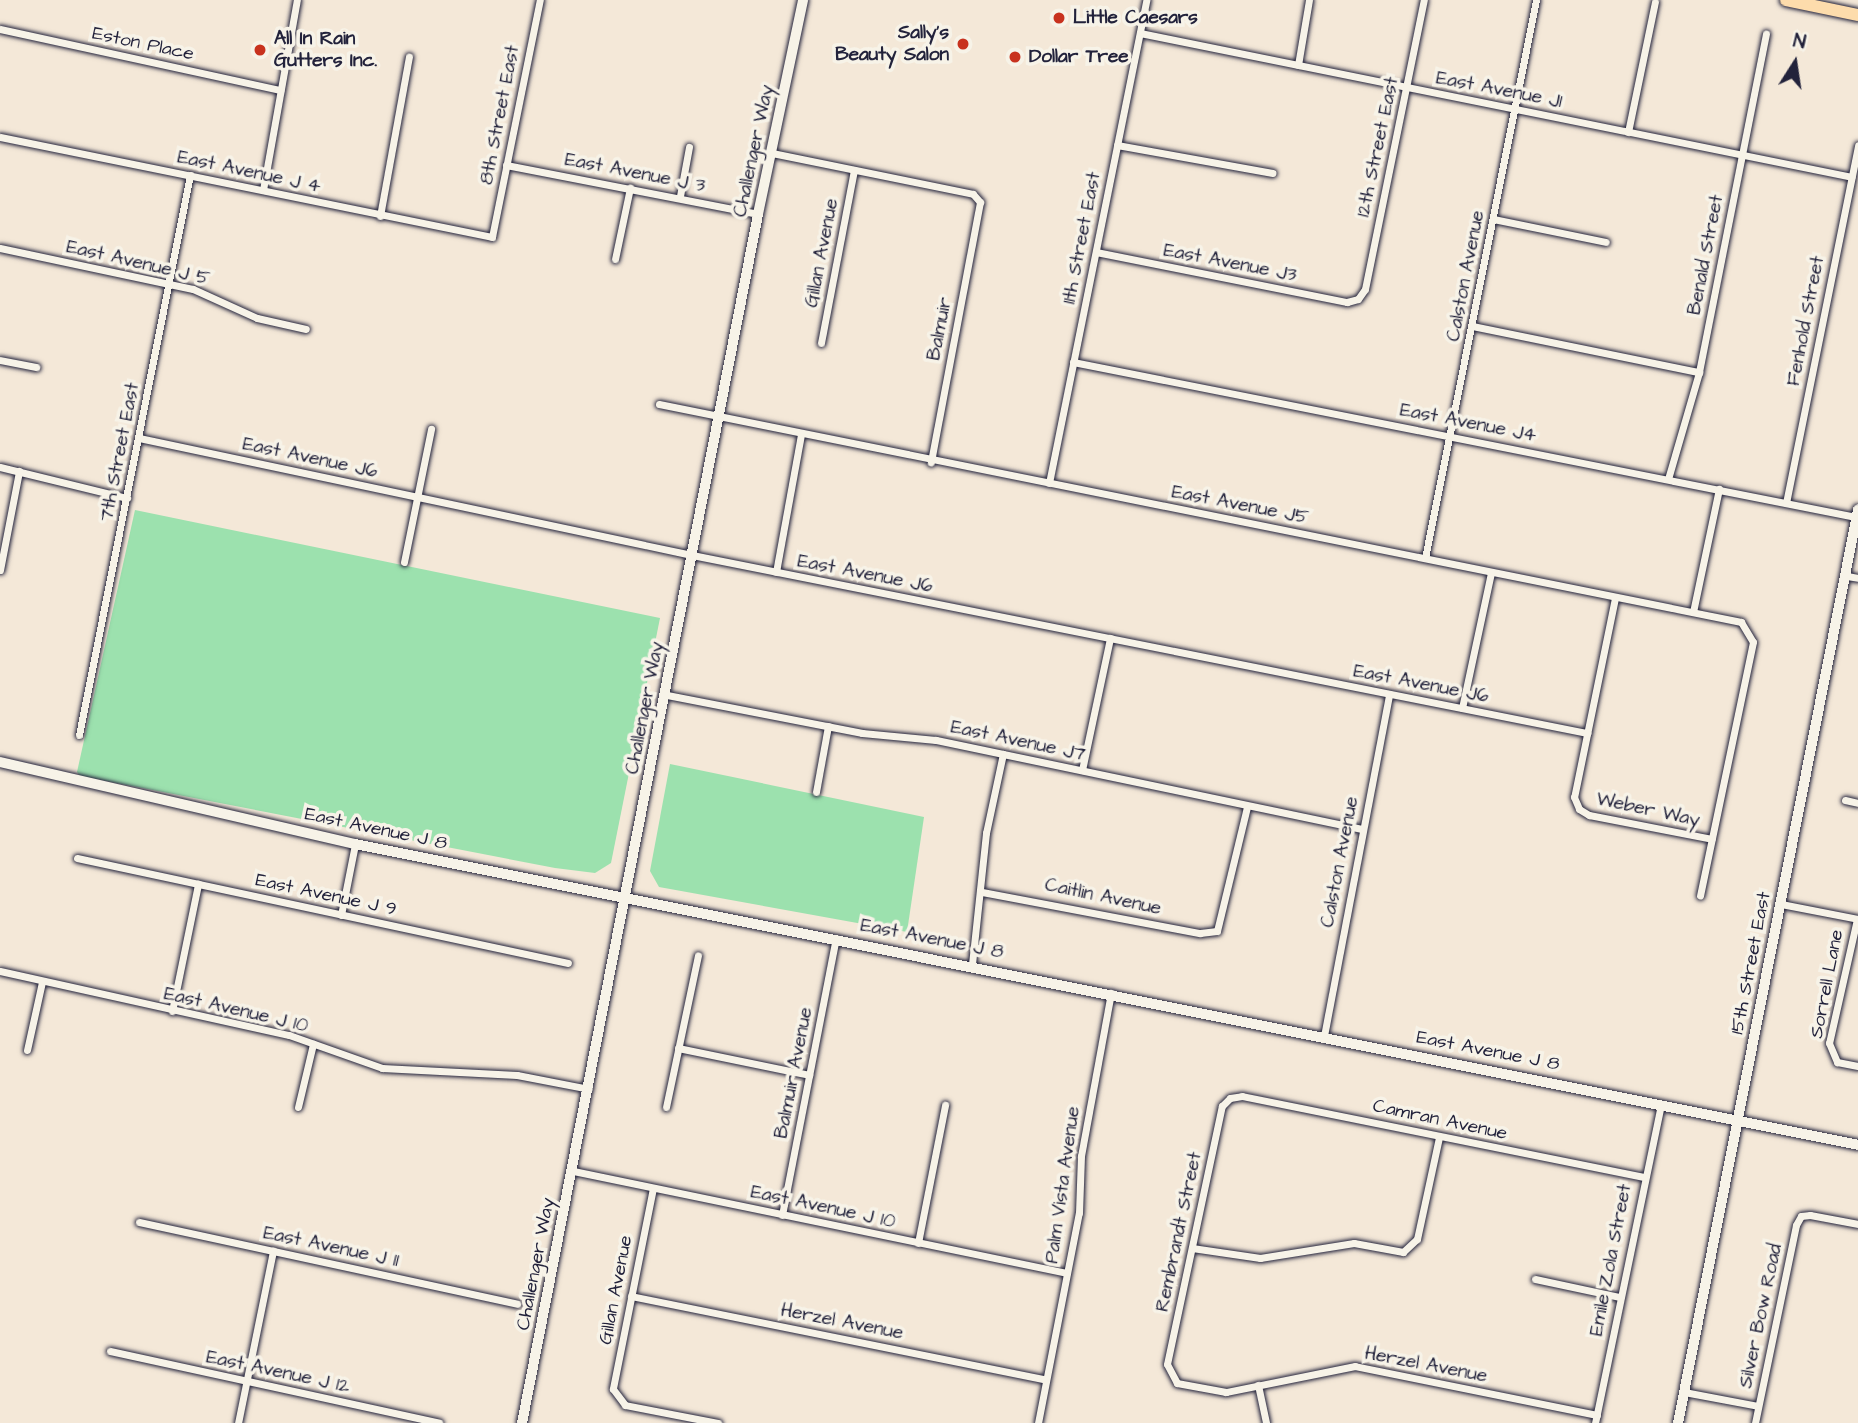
<!DOCTYPE html>
<html>
<head>
<meta charset="utf-8">
<style>
	body { margin:0 }
	#map { position:relative; width:1858px; height:1423px; overflow:hidden; background:#f4e8d8; font-family:"Architects Daughter",sans-serif }
	div>[style] { position:absolute }
	.green>* { inset:0; background:#9ce1ae }
	.roads { filter:drop-shadow(0 0 2px #22223b) drop-shadow(0 0 2px #22223b) }
	.street>* { height:7px; margin:-3.5px; padding:0 3.5px; transform-origin:3.5px; border-radius:3.5px; background:#f7f3e8 }
	.secondary>* { height:10px; margin:-5px; padding:0 5px; transform-origin:5px; border-radius:5px; background:#f7f3e8 }
	.primary>* { height:12px; margin:-6px; padding:0 6px; transform-origin:6px; border-radius:6px; background:#fddcac }
	.dots>* { width:19px; height:19px; translate:-50% -50%; box-sizing:border-box; border:4px solid #f7f3e8; border-radius:50% }
	span { translate:-50% -50%; white-space:nowrap; text-align:center; line-height:1.15; -webkit-text-stroke:7px #f7f3e8; paint-order:stroke }
	.poi-label { font-size:19px; color:#22223b; font-weight:700 }
	.left { translate:0 -50%; text-align:left }
	.right { translate:-100% -50%; text-align:right }
	.street-label { font-size:19px; color:#22223b }
	.north { position:absolute; left:1760px; top:28px; width:70px; height:70px; -webkit-text-stroke:5px #f7f3e8; paint-order:stroke; rotate:12deg; font-size:19px; font-weight:700; line-height:28px; text-align:center; color:#22223b }
	.north::after { content:''; display:block; margin:auto; width:24px; height:32px; background:#22223b; clip-path:polygon(50% 0,100% 100%,50% 72%,0 100%) }
</style>
</head>
<body>
<div id="map">
	<div class="green">
		<i style="clip-path:polygon(135px 510px,660px 618px,611px 863px,595px 873px,555px 868px,80px 776px,77px 772px)"></i>
		<i style="clip-path:polygon(670px 764px,924px 817px,907px 932px,659px 887px,650px 871px)"></i>
	</div>
	<div class="roads">
		<div class="street">
			<i style="left:0;top:29px;width:287px;rotate:12.3deg"></i>
			<i style="left:1140px;top:33px;width:726px;rotate:11.43deg"></i>
			<i style="left:1298px;top:65px;width:66px;rotate:-80.4deg"></i>
			<i style="left:1628px;top:132px;width:133px;rotate:-78.3deg"></i>
			<i style="left:0;top:137px;width:502px;rotate:11.49deg"></i>
			<i style="left:492px;top:237px;width:242px;rotate:-78.6deg"></i>
			<i style="left:1117px;top:145px;width:158px;rotate:10.2deg"></i>
			<i style="left:772px;top:153px;width:205px;rotate:11.5deg"></i>
			<i style="left:973px;top:194px;width:11px;rotate:49deg"></i>
			<i style="left:980px;top:202px;width:265px;rotate:100.7deg"></i>
			<i style="left:506px;top:165px;width:257px;rotate:11deg"></i>
			<i style="left:263px;top:190px;width:193px;rotate:-79.9deg"></i>
			<i style="left:680px;top:196px;width:50px;rotate:-79.6deg"></i>
			<i style="left:380px;top:216px;width:162px;rotate:-79.7deg"></i>
			<i style="left:1493px;top:219px;width:115px;rotate:11.5deg"></i>
			<i style="left:0;top:248px;width:197px;rotate:12deg"></i>
			<i style="left:193px;top:289px;width:70px;rotate:24.4deg"></i>
			<i style="left:257px;top:318px;width:50px;rotate:12.7deg"></i>
			<i style="left:1096px;top:252px;width:256px;rotate:11.3deg"></i>
			<i style="left:1347px;top:302px;width:11px;rotate:-15deg"></i>
			<i style="left:1358px;top:299px;width:12px;rotate:-55deg"></i>
			<i style="left:1365px;top:289px;width:295px;rotate:-78.5deg"></i>
			<i style="left:615px;top:259px;width:73px;rotate:-78.1deg"></i>
			<i style="left:1472px;top:326px;width:232px;rotate:11.5deg"></i>
			<i style="left:821px;top:343px;width:176px;rotate:-79.2deg"></i>
			<i style="left:0;top:360px;width:37px;rotate:11deg"></i>
			<i style="left:1073px;top:362px;width:798px;rotate:11.2deg"></i>
			<i style="left:659px;top:404px;width:1104px;rotate:11.39deg"></i>
			<i style="left:1741px;top:622px;width:23px;rotate:59deg"></i>
			<i style="left:1753px;top:642px;width:259px;rotate:101.8deg"></i>
			<i style="left:139px;top:438px;width:565px;rotate:11.95deg"></i>
			<i style="left:692px;top:555px;width:913px;rotate:11.25deg"></i>
			<i style="left:0;top:467px;width:131px;rotate:13.7deg"></i>
			<i style="left:1668px;top:479px;width:111px;rotate:-73.8deg"></i>
			<i style="left:1699px;top:372px;width:345px;rotate:-78.8deg"></i>
			<i style="left:1049px;top:483px;width:493px;rotate:-78.6deg"></i>
			<i style="left:1786px;top:503px;width:365px;rotate:-78.6deg"></i>
			<i style="left:1425px;top:558px;width:569px;rotate:-78.75deg"></i>
			<i style="left:404px;top:562px;width:136px;rotate:-78.5deg"></i>
			<i style="left:0;top:570px;width:101px;rotate:-79.1deg"></i>
			<i style="left:776px;top:572px;width:140px;rotate:-79.7deg"></i>
			<i style="left:1847px;top:576px;width:11px;rotate:10deg"></i>
			<i style="left:1615px;top:598px;width:203px;rotate:101.6deg"></i>
			<i style="left:1574px;top:797px;width:13px;rotate:67deg"></i>
			<i style="left:1579px;top:809px;width:12px;rotate:31deg"></i>
			<i style="left:1589px;top:815px;width:125px;rotate:11deg"></i>
			<i style="left:1693px;top:612px;width:126px;rotate:-78.1deg"></i>
			<i style="left:667px;top:695px;width:199px;rotate:11deg"></i>
			<i style="left:862px;top:733px;width:74px;rotate:5.4deg"></i>
			<i style="left:936px;top:740px;width:434px;rotate:11.8deg"></i>
			<i style="left:1462px;top:708px;width:138px;rotate:-77.9deg"></i>
			<i style="left:79px;top:735px;width:571px;rotate:-78.79deg"></i>
			<i style="left:1082px;top:770px;width:135px;rotate:-78deg"></i>
			<i style="left:816px;top:792px;width:67px;rotate:-79.7deg"></i>
			<i style="left:1845px;top:800px;width:13px;rotate:13deg"></i>
			<i style="left:77px;top:858px;width:502px;rotate:12.07deg"></i>
			<i style="left:982px;top:892px;width:222px;rotate:10.7deg"></i>
			<i style="left:1200px;top:933px;width:17px;rotate:-7deg"></i>
			<i style="left:1217px;top:931px;width:128px;rotate:-76.4deg"></i>
			<i style="left:1781px;top:904px;width:78px;rotate:11deg"></i>
			<i style="left:341px;top:915px;width:72px;rotate:-78.8deg"></i>
			<i style="left:1857px;top:919px;width:127px;rotate:102.7deg"></i>
			<i style="left:1829px;top:1043px;width:21px;rotate:67deg"></i>
			<i style="left:1837px;top:1062px;width:21px;rotate:11deg"></i>
			<i style="left:972px;top:964px;width:132px;rotate:-83.9deg"></i>
			<i style="left:986px;top:833px;width:81px;rotate:-77.9deg"></i>
			<i style="left:0;top:971px;width:296px;rotate:12.5deg"></i>
			<i style="left:289px;top:1035px;width:99px;rotate:19.5deg"></i>
			<i style="left:382px;top:1068px;width:135px;rotate:3deg"></i>
			<i style="left:517px;top:1075px;width:73px;rotate:11deg"></i>
			<i style="left:172px;top:1011px;width:130px;rotate:-78.4deg"></i>
			<i style="left:1324px;top:1036px;width:348px;rotate:-79.2deg"></i>
			<i style="left:678px;top:1048px;width:134px;rotate:11.6deg"></i>
			<i style="left:27px;top:1050px;width:70px;rotate:-77.6deg"></i>
			<i style="left:298px;top:1107px;width:65px;rotate:-76.6deg"></i>
			<i style="left:666px;top:1107px;width:155px;rotate:-78.1deg"></i>
			<i style="left:573px;top:1171px;width:504px;rotate:11.67deg"></i>
			<i style="left:653px;top:1188px;width:205px;rotate:101.3deg"></i>
			<i style="left:613px;top:1389px;width:20px;rotate:53deg"></i>
			<i style="left:625px;top:1405px;width:95px;rotate:11deg"></i>
			<i style="left:782px;top:1215px;width:282px;rotate:-79deg"></i>
			<i style="left:139px;top:1222px;width:387px;rotate:12.2deg"></i>
			<i style="left:918px;top:1243px;width:141px;rotate:-78.9deg"></i>
			<i style="left:1192px;top:1248px;width:69px;rotate:8.4deg"></i>
			<i style="left:1260px;top:1258px;width:95px;rotate:-9.1deg"></i>
			<i style="left:1354px;top:1243px;width:50px;rotate:10.4deg"></i>
			<i style="left:1403px;top:1252px;width:19px;rotate:-43deg"></i>
			<i style="left:1417px;top:1239px;width:104px;rotate:-77.8deg"></i>
			<i style="left:1535px;top:1279px;width:87px;rotate:12deg"></i>
			<i style="left:631px;top:1296px;width:423px;rotate:11.4deg"></i>
			<i style="left:110px;top:1351px;width:337px;rotate:12.3deg"></i>
			<i style="left:1258px;top:1385px;width:39px;rotate:78deg"></i>
			<i style="left:1684px;top:1392px;width:75px;rotate:10.7deg"></i>
			<i style="left:1597px;top:1415px;width:247px;rotate:-168.6deg"></i>
			<i style="left:1355px;top:1366px;width:132px;rotate:168.6deg"></i>
			<i style="left:1226px;top:1392px;width:50px;rotate:-169.6deg"></i>
			<i style="left:1177px;top:1383px;width:21px;rotate:-118deg"></i>
			<i style="left:1167px;top:1364px;width:264px;rotate:-78deg"></i>
			<i style="left:1222px;top:1106px;width:11px;rotate:-45deg"></i>
			<i style="left:1230px;top:1098px;width:12px;rotate:-9deg"></i>
			<i style="left:1242px;top:1096px;width:409px;rotate:11.4deg"></i>
			<i style="left:238px;top:1423px;width:176px;rotate:-78.5deg"></i>
			<i style="left:1038px;top:1423px;width:214px;rotate:-79deg"></i>
			<i style="left:1079px;top:1213px;width:57px;rotate:-88deg"></i>
			<i style="left:1081px;top:1156px;width:166px;rotate:-79.6deg"></i>
			<i style="left:1595px;top:1423px;width:326px;rotate:-78.3deg"></i>
			<i style="left:1755px;top:1423px;width:202px;rotate:-78.3deg"></i>
			<i style="left:1796px;top:1225px;width:10px;rotate:-61deg"></i>
			<i style="left:1801px;top:1216px;width:9px;rotate:-6deg"></i>
			<i style="left:1810px;top:1215px;width:49px;rotate:10.6deg"></i>
		</div>
		<div class="secondary">
			<i style="left:0;top:762px;width:364px;rotate:13deg"></i>
			<i style="left:355px;top:844px;width:1533px;rotate:11.32deg"></i>
			<i style="left:522px;top:1423px;width:1232px;rotate:-78.95deg"></i>
			<i style="left:758px;top:214px;width:219px;rotate:-78.1deg"></i>
			<i style="left:1678px;top:1423px;width:931px;rotate:-78.85deg"></i>
		</div>
		<div class="primary">
			<i style="left:1786px;top:0;width:74px;rotate:11.8deg"></i>
		</div>
	</div>
	<div class="dots">
		<i style="left:1059px;top:18px;background:#c8321e"></i>
		<i style="left:963px;top:44px;background:#c8321e"></i>
		<i style="left:260px;top:50px;background:#c8321e"></i>
		<i style="left:1015px;top:57px;background:#c8321e"></i>
	</div>
	<div class="poi-label">
		<span class="left" style="left:1073px;top:18px">Little Caesars</span>
		<span class="right" style="left:949px;top:44px">Sally's<br>Beauty Salon</span>
		<span class="left" style="left:274px;top:50px">All In Rain<br>Gutters Inc.</span>
		<span class="left" style="left:1029px;top:57px">Dollar Tree</span>
	</div>
	<div class="street-label">
		<span style="left:143px;top:44px;rotate:12deg">Eston Place</span>
		<span style="left:1499px;top:90px;rotate:11deg">East Avenue J1</span>
		<span style="left:500px;top:115px;rotate:-79deg">8th Street East</span>
		<span style="left:1378px;top:147px;rotate:-78deg">12th Street East</span>
		<span style="left:754px;top:151px;rotate:-78deg">Challenger Way</span>
		<span style="left:249px;top:172px;rotate:12deg">East Avenue J 4</span>
		<span style="left:635px;top:173px;rotate:11deg">East Avenue J 3</span>
		<span style="left:1082px;top:238px;rotate:-79deg">11th Street East</span>
		<span style="left:822px;top:253px;rotate:-79deg">Gillan Avenue</span>
		<span style="left:1706px;top:255px;rotate:-79deg">Benald Street</span>
		<span style="left:138px;top:263px;rotate:13deg">East Avenue J 5</span>
		<span style="left:1230px;top:263px;rotate:11deg">East Avenue J3</span>
		<span style="left:1466px;top:276px;rotate:-79deg">Calston Avenue</span>
		<span style="left:1806px;top:321px;rotate:-79deg">Fenhold Street</span>
		<span style="left:940px;top:329px;rotate:-79deg">Balmuir</span>
		<span style="left:1468px;top:423px;rotate:11deg">East Avenue J4</span>
		<span style="left:120px;top:452px;rotate:-79deg">7th Street East</span>
		<span style="left:310px;top:458px;rotate:12deg">East Avenue J6</span>
		<span style="left:1240px;top:505px;rotate:11deg">East Avenue J5</span>
		<span style="left:865px;top:574px;rotate:11deg">East Avenue J6</span>
		<span style="left:1421px;top:684px;rotate:11deg">East Avenue J6</span>
		<span style="left:645px;top:708px;rotate:-79deg">Challenger Way</span>
		<span style="left:1018px;top:741px;rotate:12deg">East Avenue J7</span>
		<span style="left:1648px;top:810px;rotate:12deg">Weber Way</span>
		<span style="left:376px;top:829px;rotate:12deg">East Avenue J 8</span>
		<span style="left:1340px;top:862px;rotate:-79deg">Calston Avenue</span>
		<span style="left:326px;top:895px;rotate:12deg">East Avenue J 9</span>
		<span style="left:1103px;top:897px;rotate:12deg">Caitlin Avenue</span>
		<span style="left:932px;top:939px;rotate:11deg">East Avenue J 8</span>
		<span style="left:1751px;top:963px;rotate:-79deg">15th Street East</span>
		<span style="left:1827px;top:984px;rotate:-79deg">Sorrell Lane</span>
		<span style="left:236px;top:1010px;rotate:13deg">East Avenue J 10</span>
		<span style="left:1488px;top:1051px;rotate:11deg">East Avenue J 8</span>
		<span style="left:794px;top:1073px;rotate:-79deg">Balmuir Avenue</span>
		<span style="left:1440px;top:1120px;rotate:12deg">Camran Avenue</span>
		<span style="left:1063px;top:1185px;rotate:-82deg">Palm Vista Avenue</span>
		<span style="left:823px;top:1207px;rotate:12deg">East Avenue J 10</span>
		<span style="left:1179px;top:1232px;rotate:-78deg">Rembrandt Street</span>
		<span style="left:331px;top:1247px;rotate:12deg">East Avenue J 11</span>
		<span style="left:1611px;top:1260px;rotate:-79deg">Emile Zola Street</span>
		<span style="left:536px;top:1264px;rotate:-79deg">Challenger Way</span>
		<span style="left:616px;top:1290px;rotate:-79deg">Gillan Avenue</span>
		<span style="left:1761px;top:1316px;rotate:-78deg">Silver Bow Road</span>
		<span style="left:842px;top:1322px;rotate:11deg">Herzel Avenue</span>
		<span style="left:1426px;top:1365px;rotate:11deg">Herzel Avenue</span>
		<span style="left:278px;top:1372px;rotate:12deg">East Avenue J 12</span>
	</div>
	<div class="north">N</div>
</div>
</body>
</html>
